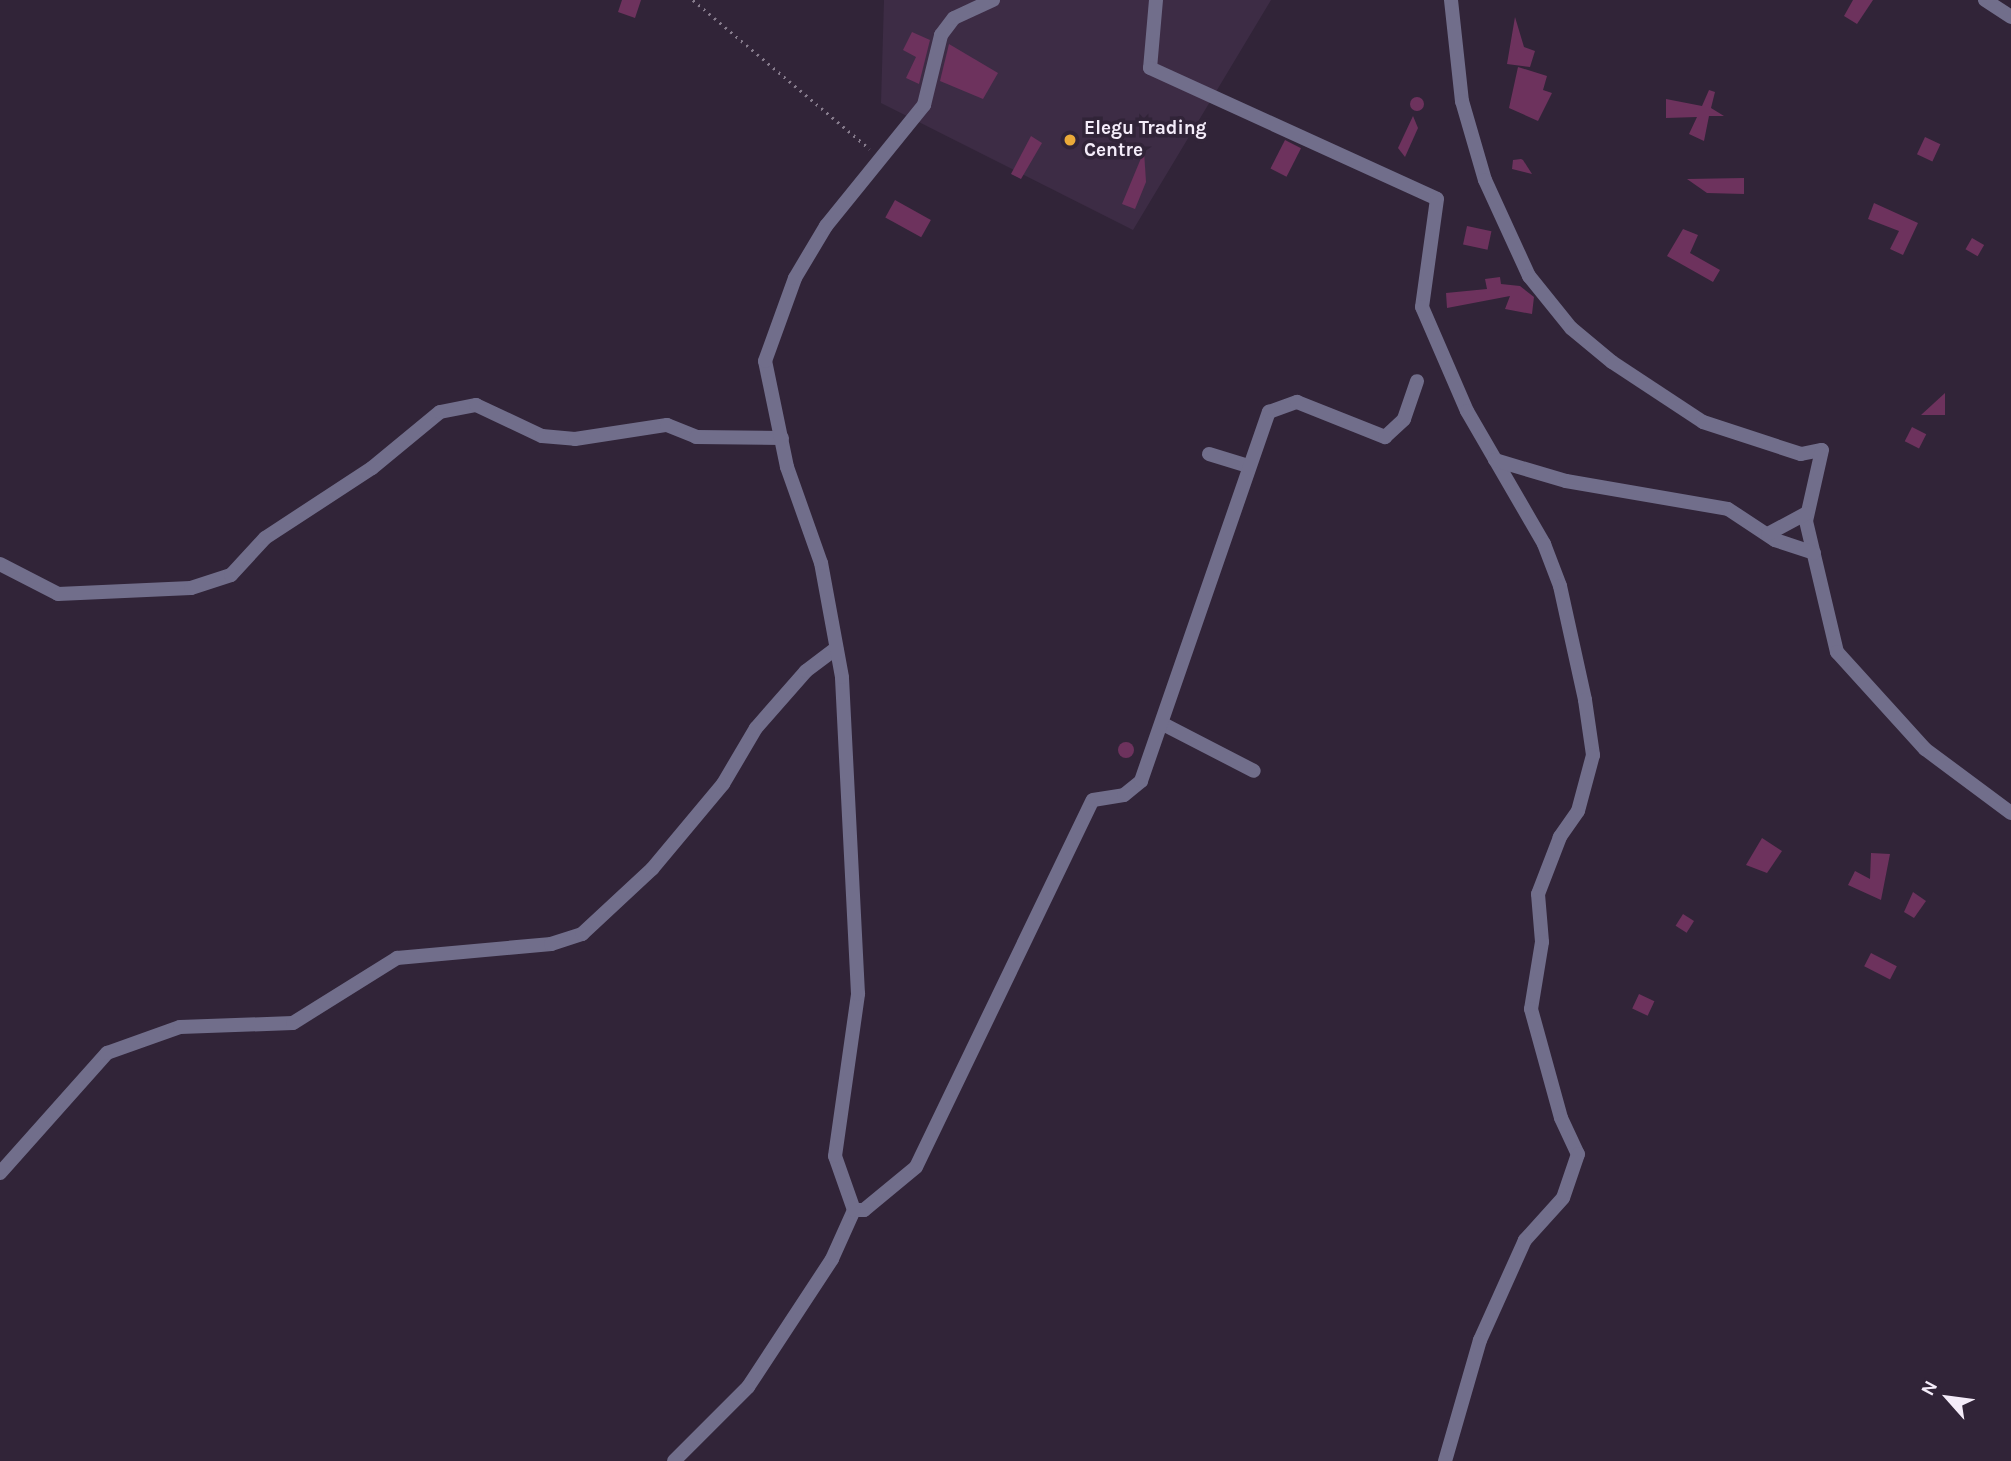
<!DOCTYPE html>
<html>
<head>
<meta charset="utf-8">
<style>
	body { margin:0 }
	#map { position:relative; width:2011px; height:1461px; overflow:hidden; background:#312438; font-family:Karla,sans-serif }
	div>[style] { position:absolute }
	.built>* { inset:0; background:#3d2c45 }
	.building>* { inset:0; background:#6d325d; transform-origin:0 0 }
	.round { border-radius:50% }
	.path>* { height:2.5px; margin-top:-1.25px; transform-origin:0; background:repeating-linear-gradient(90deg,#867b8c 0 2px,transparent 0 7px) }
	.minor>* { height:14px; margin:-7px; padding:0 7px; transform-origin:7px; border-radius:7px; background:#716e8b }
	.dots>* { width:19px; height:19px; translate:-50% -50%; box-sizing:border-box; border:4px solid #312438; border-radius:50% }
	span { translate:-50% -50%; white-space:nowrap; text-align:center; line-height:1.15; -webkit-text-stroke:7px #312438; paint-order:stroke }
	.poi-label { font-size:19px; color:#f4ecf9; font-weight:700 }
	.left { translate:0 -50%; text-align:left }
	.north { position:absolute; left:1913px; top:1363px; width:70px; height:70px; -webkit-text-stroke:5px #312438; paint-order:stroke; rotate:298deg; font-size:19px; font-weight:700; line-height:28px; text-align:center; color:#f4ecf9 }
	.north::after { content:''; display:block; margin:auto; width:24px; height:32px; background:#f4ecf9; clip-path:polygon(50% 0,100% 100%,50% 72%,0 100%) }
</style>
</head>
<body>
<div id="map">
	<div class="built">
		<i style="clip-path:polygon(884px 0,1271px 0,1133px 230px,881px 103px)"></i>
	</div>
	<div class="building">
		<i style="clip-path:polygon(622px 0,641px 0,635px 18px,618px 12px)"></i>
		<i style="clip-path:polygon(1853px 0,1873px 0,1857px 24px,1844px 16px)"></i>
		<i style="clip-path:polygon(1515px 17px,1524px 47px,1535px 51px,1530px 67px,1507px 64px)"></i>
		<i style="clip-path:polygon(912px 32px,930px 40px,919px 84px,906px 78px,916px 57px,903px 50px)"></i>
		<i style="clip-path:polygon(949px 44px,998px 73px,983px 99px,940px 81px)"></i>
		<i style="clip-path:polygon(1518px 67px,1547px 76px,1543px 90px,1552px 93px,1538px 121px,1509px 108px)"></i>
		<i style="clip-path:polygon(1709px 90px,1715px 92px,1711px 108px,1724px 116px,1709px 116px,1704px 141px,1689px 134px,1697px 117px,1666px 118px,1666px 99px,1702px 106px)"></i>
		<i class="round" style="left:1410px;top:97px;width:14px;height:14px"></i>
		<i style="clip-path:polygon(1413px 116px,1418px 128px,1405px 157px,1398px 148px)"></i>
		<i style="clip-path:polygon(1031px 136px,1042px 143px,1021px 179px,1011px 174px)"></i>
		<i style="left:1925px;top:137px;width:17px;height:19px;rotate:25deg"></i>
		<i style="left:1285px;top:140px;width:18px;height:32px;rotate:27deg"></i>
		<i style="clip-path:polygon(1144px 151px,1146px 182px,1135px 209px,1122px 204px)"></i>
		<i style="clip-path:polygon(1521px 159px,1523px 160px,1532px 174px,1512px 169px,1513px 160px)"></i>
		<i style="clip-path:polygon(1744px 178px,1744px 194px,1707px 193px,1687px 179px)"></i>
		<i style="left:895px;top:200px;width:41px;height:20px;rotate:29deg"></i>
		<i style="clip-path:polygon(1874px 203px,1918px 223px,1903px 255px,1890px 249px,1899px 231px,1868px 219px)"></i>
		<i style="left:1467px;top:226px;width:25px;height:19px;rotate:12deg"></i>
		<i style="clip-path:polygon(1683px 229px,1698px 235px,1690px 253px,1720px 270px,1713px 282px,1667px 256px)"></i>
		<i style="left:1972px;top:238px;width:14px;height:13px;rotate:30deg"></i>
		<i style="clip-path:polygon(1500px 277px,1501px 284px,1520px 286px,1534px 297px,1532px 314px,1505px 309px,1510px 296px,1447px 308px,1446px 293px,1487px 289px,1485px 279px)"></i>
		<i style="clip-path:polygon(1945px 393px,1945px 415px,1921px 415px)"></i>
		<i style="left:1912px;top:427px;width:16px;height:16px;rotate:27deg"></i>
		<i class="round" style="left:1118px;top:742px;width:16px;height:16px"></i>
		<i style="clip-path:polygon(1762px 838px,1782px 851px,1767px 873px,1746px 865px)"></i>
		<i style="clip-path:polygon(1871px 853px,1890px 854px,1881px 900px,1848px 885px,1855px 871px,1870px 879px)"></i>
		<i style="clip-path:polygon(1913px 892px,1926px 901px,1914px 918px,1904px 912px)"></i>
		<i style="left:1683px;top:914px;width:13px;height:14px;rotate:32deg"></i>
		<i style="left:1871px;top:953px;width:29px;height:15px;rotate:27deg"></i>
		<i style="left:1639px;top:994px;width:17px;height:16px;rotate:25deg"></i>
	</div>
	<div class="path">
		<i style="left:693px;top:0;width:231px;rotate:40.1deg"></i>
	</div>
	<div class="minor">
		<i style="left:1156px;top:0;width:68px;rotate:95deg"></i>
		<i style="left:1150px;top:68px;width:315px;rotate:24.5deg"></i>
		<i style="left:1437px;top:199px;width:109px;rotate:97.9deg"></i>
		<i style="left:1422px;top:307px;width:113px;rotate:66.6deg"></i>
		<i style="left:1467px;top:411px;width:154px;rotate:59.9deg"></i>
		<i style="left:1544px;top:544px;width:45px;rotate:69.1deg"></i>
		<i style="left:1560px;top:586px;width:117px;rotate:77.6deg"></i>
		<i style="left:1585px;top:700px;width:56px;rotate:81.7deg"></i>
		<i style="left:1593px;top:755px;width:58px;rotate:105deg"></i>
		<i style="left:1578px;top:811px;width:32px;rotate:125deg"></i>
		<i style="left:1560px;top:837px;width:61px;rotate:111.1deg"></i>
		<i style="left:1538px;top:894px;width:48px;rotate:85.2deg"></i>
		<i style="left:1542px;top:942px;width:68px;rotate:99.3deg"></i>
		<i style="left:1531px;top:1009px;width:113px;rotate:74.6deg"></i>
		<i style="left:1561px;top:1118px;width:40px;rotate:65deg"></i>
		<i style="left:1578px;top:1154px;width:46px;rotate:108.8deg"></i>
		<i style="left:1563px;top:1198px;width:57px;rotate:132.1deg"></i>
		<i style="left:1525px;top:1240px;width:110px;rotate:114.2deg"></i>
		<i style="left:1480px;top:1340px;width:126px;rotate:106.1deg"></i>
		<i style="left:1451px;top:0;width:102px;rotate:83.8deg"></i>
		<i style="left:1462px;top:101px;width:82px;rotate:73.8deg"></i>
		<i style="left:1485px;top:180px;width:106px;rotate:65.4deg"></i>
		<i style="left:1529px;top:276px;width:67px;rotate:51.1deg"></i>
		<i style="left:1571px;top:328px;width:53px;rotate:39.7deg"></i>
		<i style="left:1612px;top:362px;width:109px;rotate:33.4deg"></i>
		<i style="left:1703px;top:422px;width:103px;rotate:18.1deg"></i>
		<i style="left:1801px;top:454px;width:21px;rotate:-11deg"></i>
		<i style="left:1822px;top:450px;width:73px;rotate:102.7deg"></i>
		<i style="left:1806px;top:521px;width:135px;rotate:76.7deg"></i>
		<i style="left:1837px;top:652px;width:131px;rotate:47.8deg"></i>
		<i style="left:1925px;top:749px;width:107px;rotate:36.7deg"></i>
		<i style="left:1985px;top:0;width:31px;rotate:33deg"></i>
		<i style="left:1209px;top:454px;width:41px;rotate:17.1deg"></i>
		<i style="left:1495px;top:460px;width:74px;rotate:16.5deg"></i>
		<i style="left:1566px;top:481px;width:164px;rotate:9.8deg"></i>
		<i style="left:1728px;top:509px;width:56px;rotate:33.4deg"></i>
		<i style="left:1775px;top:540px;width:41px;rotate:18.4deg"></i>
		<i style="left:1768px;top:534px;width:44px;rotate:-28.3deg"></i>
		<i style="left:0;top:564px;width:65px;rotate:27.3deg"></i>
		<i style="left:58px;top:594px;width:133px;rotate:-2.6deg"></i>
		<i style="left:191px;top:588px;width:42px;rotate:-18deg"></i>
		<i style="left:231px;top:575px;width:50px;rotate:-47.4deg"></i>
		<i style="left:265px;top:538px;width:128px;rotate:-33.2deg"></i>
		<i style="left:372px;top:468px;width:88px;rotate:-39.5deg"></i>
		<i style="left:440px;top:412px;width:37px;rotate:-11deg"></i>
		<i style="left:476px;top:405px;width:73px;rotate:25.2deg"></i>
		<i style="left:542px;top:436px;width:33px;rotate:5deg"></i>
		<i style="left:575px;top:439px;width:93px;rotate:-8.7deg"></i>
		<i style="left:667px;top:425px;width:31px;rotate:22deg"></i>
		<i style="left:696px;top:437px;width:86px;rotate:0.7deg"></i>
		<i style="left:1163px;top:724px;width:102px;rotate:27.3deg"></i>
		<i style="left:0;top:1173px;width:161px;rotate:-48.3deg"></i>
		<i style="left:107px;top:1053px;width:77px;rotate:-19.6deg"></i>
		<i style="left:180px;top:1027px;width:113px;rotate:-2deg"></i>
		<i style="left:293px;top:1023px;width:123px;rotate:-32deg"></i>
		<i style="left:397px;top:958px;width:155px;rotate:-5.2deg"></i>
		<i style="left:551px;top:944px;width:33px;rotate:-18deg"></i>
		<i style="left:582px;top:934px;width:96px;rotate:-42.9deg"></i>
		<i style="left:652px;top:869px;width:111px;rotate:-50.1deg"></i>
		<i style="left:723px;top:784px;width:65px;rotate:-59.5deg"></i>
		<i style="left:756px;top:728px;width:76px;rotate:-48.7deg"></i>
		<i style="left:806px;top:671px;width:38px;rotate:-37deg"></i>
		<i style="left:854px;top:1210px;width:10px"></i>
		<i style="left:864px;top:1210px;width:67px;rotate:-39.6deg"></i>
		<i style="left:916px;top:1167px;width:407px;rotate:-64.3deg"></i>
		<i style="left:1093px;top:800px;width:31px;rotate:-9deg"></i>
		<i style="left:1124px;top:795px;width:22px;rotate:-39deg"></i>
		<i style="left:1141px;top:781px;width:391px;rotate:-70.9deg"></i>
		<i style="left:1269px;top:412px;width:30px;rotate:-20deg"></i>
		<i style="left:1297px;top:402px;width:95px;rotate:21.7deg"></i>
		<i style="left:1385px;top:437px;width:26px;rotate:-43deg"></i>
		<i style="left:1404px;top:419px;width:40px;rotate:-71.1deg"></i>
		<i style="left:674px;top:1461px;width:105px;rotate:-45deg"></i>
		<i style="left:748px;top:1387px;width:153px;rotate:-56.7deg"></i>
		<i style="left:832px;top:1259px;width:54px;rotate:-65.8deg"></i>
		<i style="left:854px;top:1210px;width:57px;rotate:-109.4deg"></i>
		<i style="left:835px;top:1156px;width:164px;rotate:-81.9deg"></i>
		<i style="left:858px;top:994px;width:317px;rotate:-92.9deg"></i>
		<i style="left:842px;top:677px;width:116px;rotate:-100.4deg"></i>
		<i style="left:821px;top:563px;width:102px;rotate:-109.5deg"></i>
		<i style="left:787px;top:467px;width:108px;rotate:-101.7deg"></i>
		<i style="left:765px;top:361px;width:88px;rotate:-70.1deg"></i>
		<i style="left:795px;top:278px;width:61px;rotate:-59.2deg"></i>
		<i style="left:826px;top:226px;width:156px;rotate:-51deg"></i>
		<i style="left:924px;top:105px;width:72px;rotate:-76.3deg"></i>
		<i style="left:941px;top:35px;width:21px;rotate:-53deg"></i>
		<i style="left:954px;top:18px;width:43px;rotate:-24.8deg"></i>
	</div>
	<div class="dots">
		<i style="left:1070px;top:140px;background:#ebaa39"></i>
	</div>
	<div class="poi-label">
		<span class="left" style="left:1084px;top:140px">Elegu Trading<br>Centre</span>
	</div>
	<div class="north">N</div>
</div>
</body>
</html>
